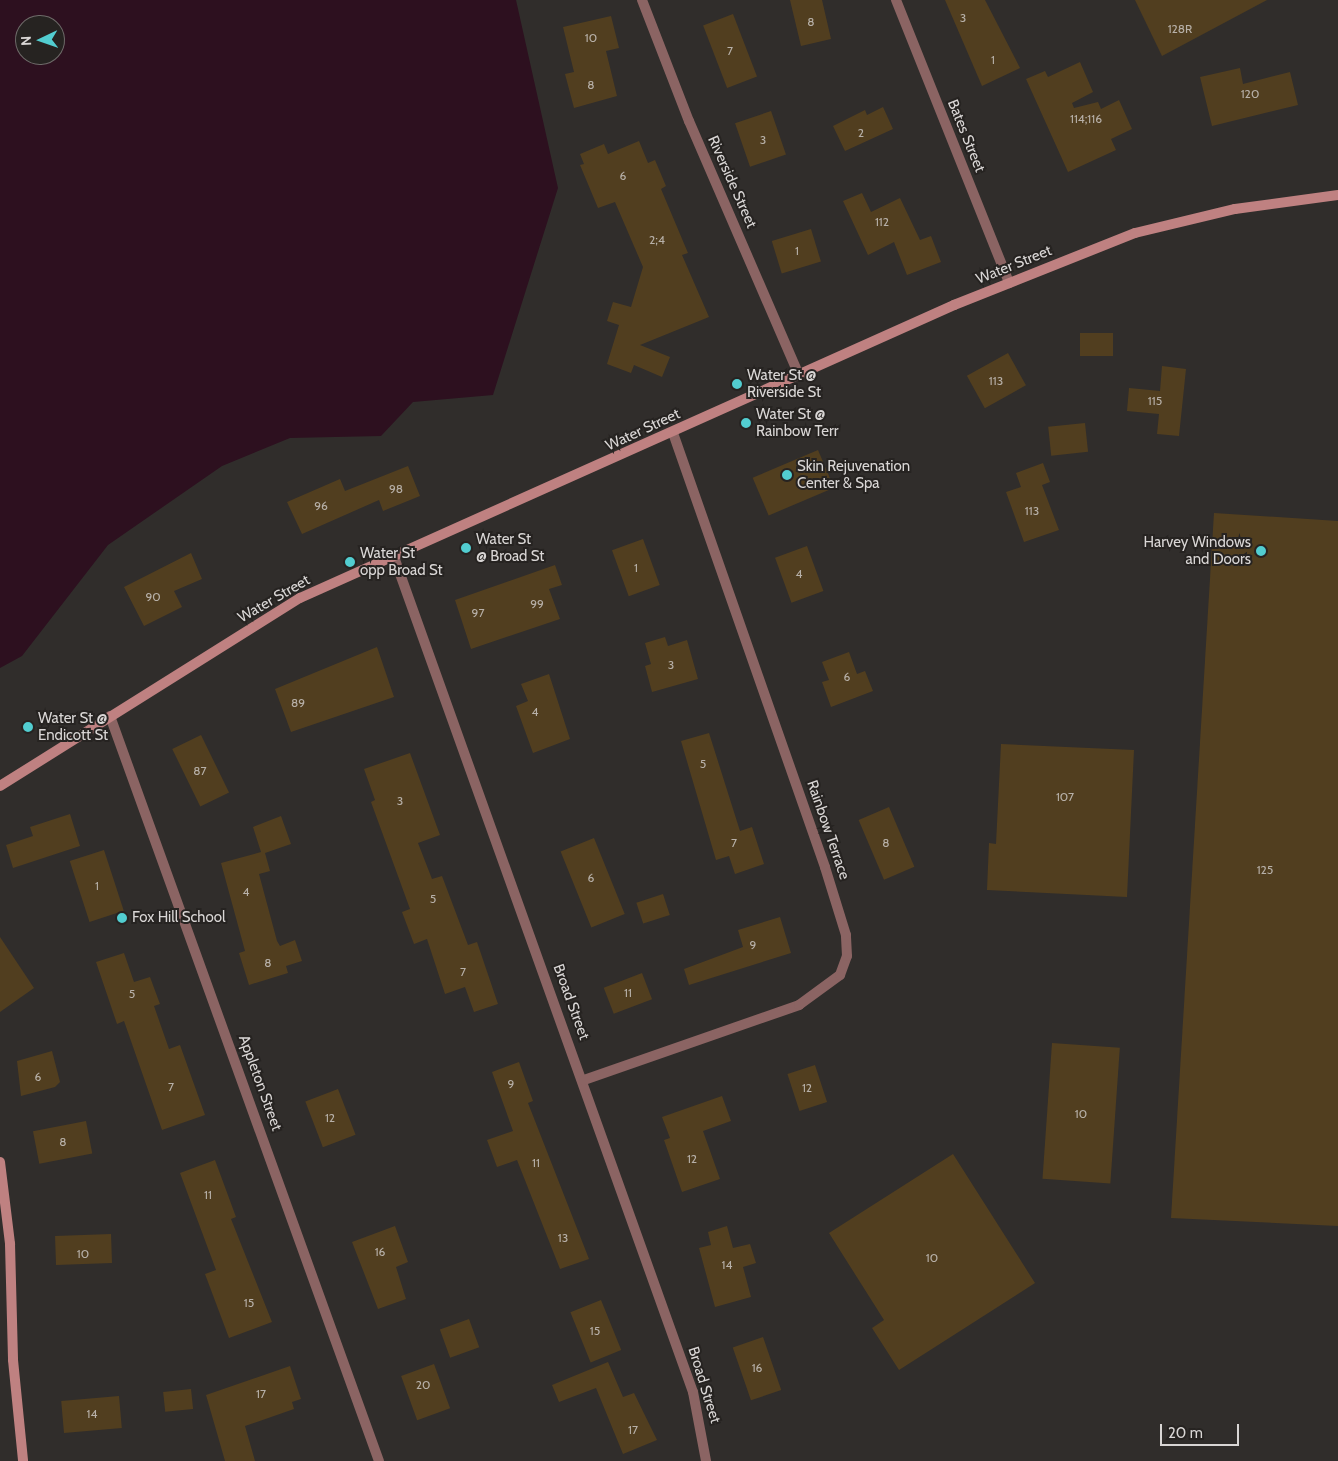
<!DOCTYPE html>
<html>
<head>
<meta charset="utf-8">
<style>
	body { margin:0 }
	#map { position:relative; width:1338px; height:1461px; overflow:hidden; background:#302d2b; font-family:Cabin,sans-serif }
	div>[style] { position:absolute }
	.water>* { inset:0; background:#2d101f }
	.building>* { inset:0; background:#513e1f; transform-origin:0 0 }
	.minor>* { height:10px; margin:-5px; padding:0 5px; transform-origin:5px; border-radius:5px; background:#8b6463 }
	.secondary>* { height:10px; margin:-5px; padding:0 5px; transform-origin:5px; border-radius:5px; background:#bf8181 }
	.dots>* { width:14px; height:14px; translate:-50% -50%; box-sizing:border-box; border:2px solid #262321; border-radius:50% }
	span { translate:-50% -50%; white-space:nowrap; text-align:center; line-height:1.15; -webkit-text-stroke:4px #262321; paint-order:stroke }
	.number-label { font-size:12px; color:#b7b0a8 }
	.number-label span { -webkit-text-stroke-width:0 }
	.street-label { font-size:15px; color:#d9d6d5 }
	.poi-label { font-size:15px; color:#d9d6d5 }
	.left { translate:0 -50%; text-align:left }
	.right { translate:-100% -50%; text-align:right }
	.north { position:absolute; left:15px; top:15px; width:50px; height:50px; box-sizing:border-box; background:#262321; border:1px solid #6e6b69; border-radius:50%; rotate:267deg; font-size:14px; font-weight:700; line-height:20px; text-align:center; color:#d9d6d5 }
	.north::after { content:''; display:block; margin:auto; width:18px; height:22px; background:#52cdd0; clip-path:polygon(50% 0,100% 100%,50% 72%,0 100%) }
	.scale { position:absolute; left:1160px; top:1424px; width:79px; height:22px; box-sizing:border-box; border:2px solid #d9d6d5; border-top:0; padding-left:6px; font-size:15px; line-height:18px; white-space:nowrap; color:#d9d6d5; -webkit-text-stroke:4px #262321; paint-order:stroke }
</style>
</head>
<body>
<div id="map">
	<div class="water">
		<i style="clip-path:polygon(evenodd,0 0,516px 0,558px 188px,493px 395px,413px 402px,381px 436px,290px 438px,222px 466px,108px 545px,22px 656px,0 668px,0 0,25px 25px,55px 25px,55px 55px,25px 55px,25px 25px)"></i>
	</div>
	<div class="building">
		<i style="clip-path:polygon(790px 0,822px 0,831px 39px,801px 46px)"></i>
		<i style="clip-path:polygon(945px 0,985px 0,1020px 68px,982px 86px)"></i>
		<i style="clip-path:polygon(1135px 0,1267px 0,1162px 56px)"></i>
		<i style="left:733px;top:14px;width:67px;height:32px;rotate:69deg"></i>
		<i style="clip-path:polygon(611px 16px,619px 48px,606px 51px,617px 96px,574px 108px,565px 74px,574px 72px,563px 27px)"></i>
		<i style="clip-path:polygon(1080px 62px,1093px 92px,1072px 103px,1074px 108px,1098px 102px,1101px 109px,1119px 100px,1132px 129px,1111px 139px,1116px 150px,1068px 172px,1026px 79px,1045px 71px,1048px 77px)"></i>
		<i style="clip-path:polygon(1240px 68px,1243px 84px,1290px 72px,1298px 105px,1212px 126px,1200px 77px)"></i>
		<i style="clip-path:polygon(883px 107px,893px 129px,845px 151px,833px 126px,865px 110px,867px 115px)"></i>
		<i style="left:771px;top:111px;width:46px;height:38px;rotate:71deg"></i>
		<i style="clip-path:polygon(639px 141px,648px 163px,655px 160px,666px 186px,661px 189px,688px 253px,682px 255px,709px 317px,640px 345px,670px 357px,662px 377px,634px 365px,631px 373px,607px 364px,619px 325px,607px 321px,613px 302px,631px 307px,643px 267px,615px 202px,598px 208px,580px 165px,584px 164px,580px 154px,604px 144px,608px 154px)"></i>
		<i style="clip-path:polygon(862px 193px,871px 212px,900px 198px,920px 240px,931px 236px,941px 262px,907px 275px,894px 242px,868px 255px,843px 201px)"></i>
		<i style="left:811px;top:229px;width:34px;height:41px;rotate:73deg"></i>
		<i style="left:1113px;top:333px;width:23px;height:33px;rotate:90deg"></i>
		<i style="left:1008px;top:353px;width:37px;height:47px;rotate:61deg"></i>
		<i style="clip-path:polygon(1162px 366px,1186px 369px,1179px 436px,1157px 434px,1159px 414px,1127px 411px,1129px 388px,1160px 391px)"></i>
		<i style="left:1085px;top:423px;width:29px;height:37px;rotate:84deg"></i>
		<i style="left:818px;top:450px;width:41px;height:71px;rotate:67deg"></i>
		<i style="clip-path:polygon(1043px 463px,1050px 482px,1042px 485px,1059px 530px,1024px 542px,1006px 492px,1021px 487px,1016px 473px)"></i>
		<i style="clip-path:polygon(408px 466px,420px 496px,383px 511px,379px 500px,302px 534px,287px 502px,340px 479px,345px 491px)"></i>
		<i style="clip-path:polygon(1214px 513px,1338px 521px,1338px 1226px,1171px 1218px)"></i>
		<i style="left:643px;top:539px;width:49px;height:33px;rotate:70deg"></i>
		<i style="left:807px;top:546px;width:48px;height:34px;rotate:70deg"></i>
		<i style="clip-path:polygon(191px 553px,202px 579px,174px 591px,182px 607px,144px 626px,124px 587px)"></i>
		<i style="clip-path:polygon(555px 565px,562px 585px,549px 589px,560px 619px,471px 649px,455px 600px)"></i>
		<i style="clip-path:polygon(665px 637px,668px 646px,687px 640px,698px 679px,652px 692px,645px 666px,651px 664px,645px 643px)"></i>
		<i style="clip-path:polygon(377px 647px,394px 697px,291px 732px,275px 689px)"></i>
		<i style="clip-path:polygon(849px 652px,857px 674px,865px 671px,873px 691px,831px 707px,822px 682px,829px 680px,822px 662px)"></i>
		<i style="clip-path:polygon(549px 674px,570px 739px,533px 753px,516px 706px,528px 701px,521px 684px)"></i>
		<i style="clip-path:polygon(709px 733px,740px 831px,752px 827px,764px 864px,735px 874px,729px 856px,716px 860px,681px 741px)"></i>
		<i style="left:201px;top:735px;width:64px;height:32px;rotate:64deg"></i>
		<i style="clip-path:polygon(1001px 744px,1134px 750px,1127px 897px,987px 890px,989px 843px,996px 844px)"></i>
		<i style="clip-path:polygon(410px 753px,440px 835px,418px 843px,432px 879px,442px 876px,468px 945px,477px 942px,498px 1004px,474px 1012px,465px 987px,445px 994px,427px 939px,414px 944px,402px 912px,410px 909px,371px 802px,375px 800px,364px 769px)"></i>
		<i style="left:889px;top:807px;width:65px;height:33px;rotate:67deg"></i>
		<i style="clip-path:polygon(70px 814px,80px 846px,13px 868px,6px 845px,33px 836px,30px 827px)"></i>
		<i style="clip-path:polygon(281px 816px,291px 844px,265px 853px,270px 871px,259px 874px,277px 941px,280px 946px,295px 940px,302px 961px,286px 966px,288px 973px,249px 985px,239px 953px,245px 951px,221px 863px,261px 852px,253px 827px)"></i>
		<i style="left:594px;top:838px;width:82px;height:36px;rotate:68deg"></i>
		<i style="left:104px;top:850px;width:64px;height:36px;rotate:72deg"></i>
		<i style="left:663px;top:894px;width:22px;height:28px;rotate:72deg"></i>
		<i style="clip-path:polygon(780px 917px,791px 953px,689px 985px,684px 969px,743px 947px,738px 930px)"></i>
		<i style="clip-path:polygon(0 937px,34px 988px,0 1012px)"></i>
		<i style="clip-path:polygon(124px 953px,134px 982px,150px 977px,160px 1004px,154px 1006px,169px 1049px,180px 1045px,205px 1115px,162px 1130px,124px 1021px,117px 1024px,96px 962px)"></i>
		<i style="left:642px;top:973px;width:28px;height:41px;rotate:69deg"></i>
		<i style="left:1052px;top:1043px;width:68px;height:136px;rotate:4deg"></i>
		<i style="clip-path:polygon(52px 1051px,60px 1082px,55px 1087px,21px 1096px,17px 1061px)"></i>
		<i style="clip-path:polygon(519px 1062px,533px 1101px,528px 1103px,589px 1259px,560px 1269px,517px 1160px,497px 1167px,487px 1140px,513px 1131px,492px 1072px)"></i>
		<i style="left:815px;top:1065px;width:39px;height:29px;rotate:72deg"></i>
		<i style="left:338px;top:1089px;width:49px;height:35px;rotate:69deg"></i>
		<i style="clip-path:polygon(722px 1096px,731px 1121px,703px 1131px,720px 1179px,682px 1192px,664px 1140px,670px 1138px,662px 1117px)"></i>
		<i style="left:86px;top:1121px;width:33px;height:54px;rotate:79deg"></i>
		<i style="clip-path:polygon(953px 1154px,1035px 1283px,899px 1370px,872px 1328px,884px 1320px,829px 1233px)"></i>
		<i style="clip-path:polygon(215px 1160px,236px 1217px,231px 1219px,272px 1322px,229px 1338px,205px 1274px,216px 1270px,180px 1173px)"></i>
		<i style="clip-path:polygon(395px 1226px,408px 1262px,396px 1267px,406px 1299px,378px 1309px,352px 1242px)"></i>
		<i style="clip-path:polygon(727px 1226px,733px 1248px,750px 1244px,756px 1263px,743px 1267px,751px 1297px,715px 1307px,699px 1248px,711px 1245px,708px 1232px)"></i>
		<i style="left:111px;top:1234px;width:29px;height:56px;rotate:88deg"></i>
		<i style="left:601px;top:1300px;width:54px;height:33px;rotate:68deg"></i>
		<i style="left:469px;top:1319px;width:30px;height:31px;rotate:70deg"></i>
		<i style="left:763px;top:1337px;width:56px;height:32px;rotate:71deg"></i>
		<i style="clip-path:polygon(608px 1362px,623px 1397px,634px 1393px,657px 1440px,623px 1454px,596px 1388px,559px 1402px,552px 1385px)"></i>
		<i style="left:434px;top:1364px;width:47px;height:35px;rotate:70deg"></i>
		<i style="clip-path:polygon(290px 1366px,301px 1399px,292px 1402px,294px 1409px,245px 1426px,255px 1461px,225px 1461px,206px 1395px)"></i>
		<i style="left:191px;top:1389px;width:20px;height:28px;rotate:84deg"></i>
		<i style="left:119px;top:1396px;width:32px;height:58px;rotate:85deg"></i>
	</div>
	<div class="minor">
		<i style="left:642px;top:0;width:130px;rotate:68.8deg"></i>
		<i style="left:689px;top:121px;width:277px;rotate:66.6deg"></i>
		<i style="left:896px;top:0;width:305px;rotate:68.2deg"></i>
		<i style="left:394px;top:557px;width:887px;rotate:70.3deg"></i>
		<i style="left:693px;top:1392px;width:70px;rotate:79.3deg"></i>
		<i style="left:110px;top:716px;width:792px;rotate:70.15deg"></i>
		<i style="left:584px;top:1080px;width:228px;rotate:-19.2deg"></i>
		<i style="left:799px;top:1005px;width:51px;rotate:-36.2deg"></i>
		<i style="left:840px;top:975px;width:20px;rotate:-70deg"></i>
		<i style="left:847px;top:956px;width:21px;rotate:-93deg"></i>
		<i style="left:846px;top:935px;width:71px;rotate:-107.2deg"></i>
		<i style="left:825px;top:867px;width:460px;rotate:-109.3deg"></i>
	</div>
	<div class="secondary">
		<i style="left:0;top:786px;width:354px;rotate:-32.1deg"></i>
		<i style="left:300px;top:598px;width:717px;rotate:-24.13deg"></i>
		<i style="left:954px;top:305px;width:195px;rotate:-21.7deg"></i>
		<i style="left:1135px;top:233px;width:103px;rotate:-13.5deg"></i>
		<i style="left:1235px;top:209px;width:104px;rotate:-7.7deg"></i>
		<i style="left:0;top:1162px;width:83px;rotate:83deg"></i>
		<i style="left:10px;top:1244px;width:116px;rotate:88.5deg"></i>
		<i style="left:13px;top:1360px;width:101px;rotate:84.3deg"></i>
	</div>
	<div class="dots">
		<i style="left:737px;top:384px;background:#52cdd0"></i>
		<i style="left:746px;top:423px;background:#52cdd0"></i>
		<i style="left:787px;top:475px;background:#52cdd0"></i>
		<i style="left:466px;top:548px;background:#52cdd0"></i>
		<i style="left:1261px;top:551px;background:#52cdd0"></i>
		<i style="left:350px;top:562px;background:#52cdd0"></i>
		<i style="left:28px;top:727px;background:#52cdd0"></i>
		<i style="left:122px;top:918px;background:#52cdd0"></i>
	</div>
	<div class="number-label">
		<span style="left:963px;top:18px">3</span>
		<span style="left:811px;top:22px">8</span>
		<span style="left:1180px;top:29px">128R</span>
		<span style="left:591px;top:38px">10</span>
		<span style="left:730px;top:51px">7</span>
		<span style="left:993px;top:60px">1</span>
		<span style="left:591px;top:85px">8</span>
		<span style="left:1250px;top:94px">120</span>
		<span style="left:1086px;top:119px">114;116</span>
		<span style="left:861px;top:133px">2</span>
		<span style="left:763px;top:140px">3</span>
		<span style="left:623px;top:176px">6</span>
		<span style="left:882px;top:222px">112</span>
		<span style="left:657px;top:240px">2;4</span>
		<span style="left:797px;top:251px">1</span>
		<span style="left:996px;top:381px">113</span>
		<span style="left:1155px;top:401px">115</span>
		<span style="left:396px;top:489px">98</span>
		<span style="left:321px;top:506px">96</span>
		<span style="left:1032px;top:511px">113</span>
		<span style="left:636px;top:568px">1</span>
		<span style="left:799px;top:574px">4</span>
		<span style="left:153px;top:597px">90</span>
		<span style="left:537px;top:604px">99</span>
		<span style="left:478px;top:613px">97</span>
		<span style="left:671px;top:665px">3</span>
		<span style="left:847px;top:677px">6</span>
		<span style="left:298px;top:703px">89</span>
		<span style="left:535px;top:712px">4</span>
		<span style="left:703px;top:764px">5</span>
		<span style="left:200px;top:771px">87</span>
		<span style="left:1065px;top:797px">107</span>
		<span style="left:400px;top:801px">3</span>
		<span style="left:734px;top:843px">7</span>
		<span style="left:886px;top:843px">8</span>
		<span style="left:1265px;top:870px">125</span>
		<span style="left:591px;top:878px">6</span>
		<span style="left:97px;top:886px">1</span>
		<span style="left:246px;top:892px">4</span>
		<span style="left:433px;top:899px">5</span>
		<span style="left:753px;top:945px">9</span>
		<span style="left:268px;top:963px">8</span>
		<span style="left:463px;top:972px">7</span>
		<span style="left:628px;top:993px">11</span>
		<span style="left:132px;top:994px">5</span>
		<span style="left:38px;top:1077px">6</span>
		<span style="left:511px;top:1084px">9</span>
		<span style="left:171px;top:1087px">7</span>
		<span style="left:807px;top:1088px">12</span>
		<span style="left:1081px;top:1114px">10</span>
		<span style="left:330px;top:1118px">12</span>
		<span style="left:63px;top:1142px">8</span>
		<span style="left:692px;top:1159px">12</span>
		<span style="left:536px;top:1163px">11</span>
		<span style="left:208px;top:1195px">11</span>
		<span style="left:563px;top:1238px">13</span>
		<span style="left:380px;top:1252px">16</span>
		<span style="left:83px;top:1254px">10</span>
		<span style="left:932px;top:1258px">10</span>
		<span style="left:727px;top:1265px">14</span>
		<span style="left:249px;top:1303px">15</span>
		<span style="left:595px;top:1331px">15</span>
		<span style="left:757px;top:1368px">16</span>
		<span style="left:423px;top:1385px">20</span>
		<span style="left:261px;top:1394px">17</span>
		<span style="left:92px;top:1414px">14</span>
		<span style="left:633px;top:1430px">17</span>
	</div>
	<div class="street-label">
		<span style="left:966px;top:136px;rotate:68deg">Bates Street</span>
		<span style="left:732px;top:182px;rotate:66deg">Riverside Street</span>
		<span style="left:1014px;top:265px;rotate:-22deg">Water Street</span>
		<span style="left:643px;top:430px;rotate:-25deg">Water Street</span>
		<span style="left:274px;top:599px;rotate:-30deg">Water Street</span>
		<span style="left:828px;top:830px;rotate:71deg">Rainbow Terrace</span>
		<span style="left:571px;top:1002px;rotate:70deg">Broad Street</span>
		<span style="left:260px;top:1083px;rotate:70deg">Appleton Street</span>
		<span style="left:704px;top:1385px;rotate:73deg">Broad Street</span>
	</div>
	<div class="poi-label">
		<span class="left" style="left:747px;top:384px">Water St @<br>Riverside St</span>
		<span class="left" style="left:756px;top:423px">Water St @<br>Rainbow Terr</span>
		<span class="left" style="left:797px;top:475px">Skin Rejuvenation<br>Center &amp; Spa</span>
		<span class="left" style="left:476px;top:548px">Water St<br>@ Broad St</span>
		<span class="right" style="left:1251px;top:551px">Harvey Windows<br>and Doors</span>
		<span class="left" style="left:360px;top:562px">Water St<br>opp Broad St</span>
		<span class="left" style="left:38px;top:727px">Water St @<br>Endicott St</span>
		<span class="left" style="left:132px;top:918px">Fox Hill School</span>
	</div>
	<div class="north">N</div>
	<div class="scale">20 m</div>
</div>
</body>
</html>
